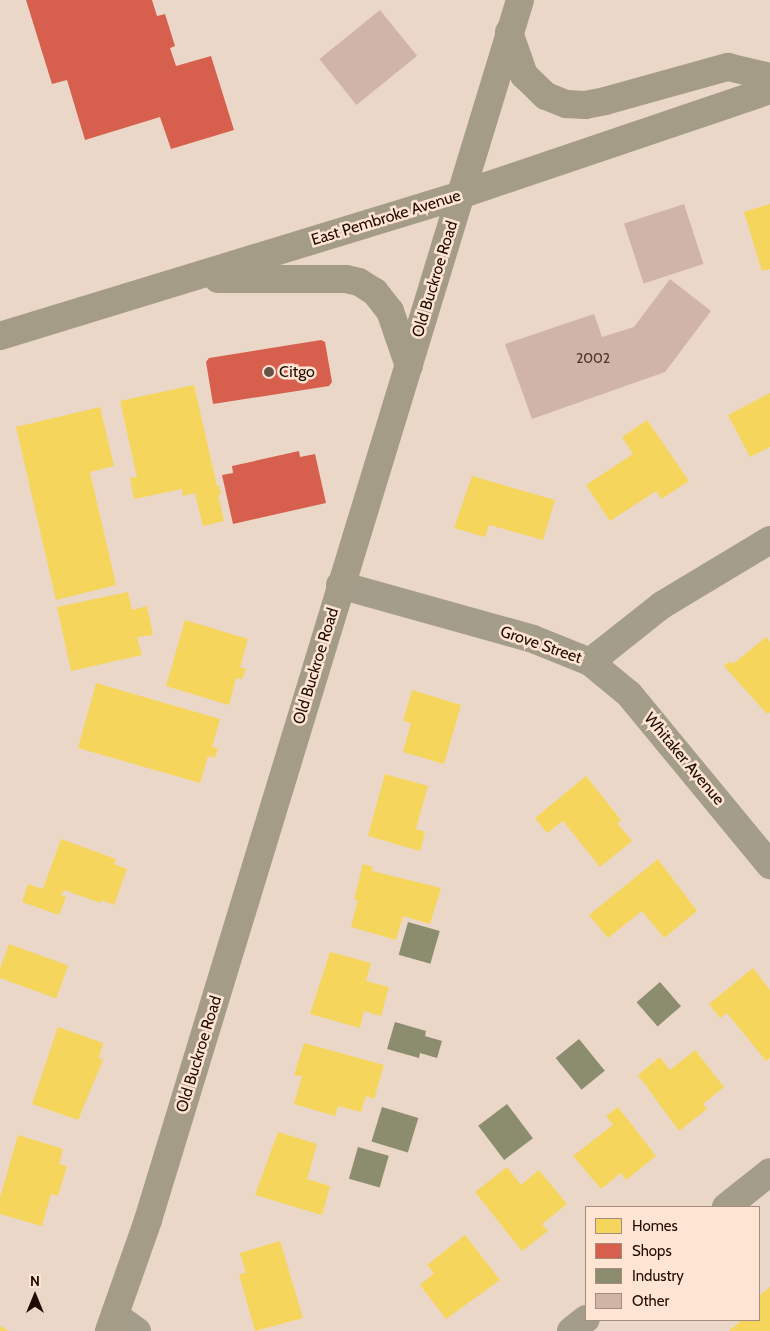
<!DOCTYPE html>
<html>
<head>
<meta charset="utf-8">
<style>
	body { margin:0 }
	#map { position:relative; width:770px; height:1331px; overflow:hidden; background:#ebd7c8; font-family:Cabin,sans-serif }
	div>[style] { position:absolute }
	.homes>* { inset:0; background:#f6d55c; transform-origin:0 0 }
	.shops>* { inset:0; background:#d6604d }
	.industry>* { inset:0; background:#8c8c6e; transform-origin:0 0 }
	.building>* { inset:0; background:#d1b4a8; transform-origin:0 0 }
	.street>* { height:28px; margin:-14px; padding:0 14px; transform-origin:14px; border-radius:14px; background:#a39d8a }
	.secondary>* { height:28px; margin:-14px; padding:0 14px; transform-origin:14px; border-radius:14px; background:#a49c87 }
	.dots>* { width:14px; height:14px; translate:-50% -50%; box-sizing:border-box; border:2px solid #fee4d2; border-radius:50% }
	span { translate:-50% -50%; white-space:nowrap; text-align:center; line-height:1.15; -webkit-text-stroke:5px #fee4d2; paint-order:stroke }
	.number-label { font-size:14px; color:#4c352a }
	.number-label span { -webkit-text-stroke-width:0 }
	.street-label { font-size:16px; color:#200b00 }
	.poi-label { font-size:16px; color:#200b00 }
	.left { translate:0 -50%; text-align:left }
	.legend { position:absolute; left:585px; top:1206px; width:175px; height:115px; box-sizing:border-box; background:#fee4d2; border:1px solid #a58d7e; margin:0; padding:6px 9px; list-style:none; font-size:15px; color:#200b00 }
	.legend li { display:flex; align-items:center; gap:10px; height:25px }
	.legend b { width:25px; border:1px solid #a58d7e }
	.north { position:absolute; left:10px; top:1271px; width:50px; height:50px; -webkit-text-stroke:4px #fee4d2; paint-order:stroke; rotate:0deg; font-size:14px; font-weight:700; line-height:20px; text-align:center; color:#200b00 }
	.north::after { content:''; display:block; margin:auto; width:18px; height:22px; background:#200b00; clip-path:polygon(50% 0,100% 100%,50% 72%,0 100%) }
</style>
</head>
<body>
<div id="map">
	<div class="homes">
		<i style="clip-path:polygon(770px 204px,770px 269px,762px 271px,744px 212px)"></i>
		<i style="clip-path:polygon(194px 385px,217px 486px,219px 486px,221px 494px,218px 495px,224px 521px,203px 526px,195px 493px,183px 496px,182px 489px,134px 499px,130px 478px,137px 477px,120px 401px)"></i>
		<i style="clip-path:polygon(770px 393px,770px 447px,750px 457px,728px 415px)"></i>
		<i style="clip-path:polygon(100px 407px,114px 466px,90px 472px,116px 585px,56px 600px,16px 427px)"></i>
		<i style="clip-path:polygon(647px 420px,689px 481px,661px 499px,656px 491px,610px 521px,586px 485px,633px 454px,622px 437px)"></i>
		<i style="clip-path:polygon(472px 476px,555px 500px,543px 540px,489px 525px,485px 537px,454px 528px)"></i>
		<i style="clip-path:polygon(128px 592px,132px 610px,147px 606px,153px 635px,137px 637px,142px 655px,71px 671px,57px 607px)"></i>
		<i style="clip-path:polygon(185px 620px,248px 639px,240px 667px,246px 669px,242px 679px,236px 678px,229px 705px,166px 686px)"></i>
		<i style="clip-path:polygon(766px 637px,770px 642px,770px 712px,767px 714px,724px 666px,730px 661px,733px 664px)"></i>
		<i style="clip-path:polygon(96px 683px,220px 719px,212px 747px,218px 748px,215px 758px,208px 756px,200px 783px,78px 748px)"></i>
		<i style="clip-path:polygon(412px 690px,461px 705px,444px 764px,403px 752px,411px 723px,403px 721px)"></i>
		<i style="clip-path:polygon(385px 774px,428px 786px,416px 829px,425px 832px,420px 851px,368px 836px)"></i>
		<i style="clip-path:polygon(586px 776px,621px 820px,617px 823px,632px 841px,600px 867px,563px 821px,547px 833px,535px 818px)"></i>
		<i style="clip-path:polygon(61px 839px,116px 859px,114px 864px,127px 869px,114px 905px,102px 900px,101px 903px,64px 890px,61px 895px,66px 897px,59px 915px,22px 902px,28px 884px,43px 889px)"></i>
		<i style="clip-path:polygon(658px 859px,697px 911px,664px 938px,642px 911px,608px 938px,589px 915px)"></i>
		<i style="clip-path:polygon(363px 864px,373px 867px,372px 871px,441px 888px,430px 924px,403px 916px,396px 940px,351px 927px,358px 900px,354px 899px)"></i>
		<i style="left:9px;top:944px;width:63px;height:35px;rotate:20deg"></i>
		<i style="clip-path:polygon(330px 952px,371px 963px,366px 981px,389px 987px,381px 1016px,364px 1011px,360px 1028px,310px 1014px)"></i>
		<i style="clip-path:polygon(753px 968px,770px 990px,770px 1058px,766px 1061px,727px 1013px,720px 1018px,709px 1004px)"></i>
		<i style="clip-path:polygon(58px 1027px,103px 1043px,99px 1058px,103px 1060px,78px 1120px,32px 1104px)"></i>
		<i style="clip-path:polygon(304px 1043px,384px 1065px,374px 1099px,366px 1096px,361px 1112px,338px 1106px,335px 1116px,294px 1104px,302px 1076px,294px 1075px)"></i>
		<i style="clip-path:polygon(695px 1050px,724px 1087px,703px 1104px,707px 1109px,679px 1131px,638px 1075px,660px 1057px,670px 1070px)"></i>
		<i style="clip-path:polygon(618px 1107px,656px 1156px,626px 1180px,621px 1173px,601px 1189px,573px 1156px,613px 1125px,606px 1116px)"></i>
		<i style="clip-path:polygon(278px 1132px,317px 1144px,307px 1179px,330px 1186px,322px 1215px,255px 1195px)"></i>
		<i style="clip-path:polygon(18px 1135px,63px 1149px,59px 1164px,67px 1166px,58px 1196px,51px 1194px,42px 1226px,0 1214px,0 1198px)"></i>
		<i style="clip-path:polygon(507px 1167px,521px 1185px,539px 1170px,567px 1204px,542px 1224px,548px 1231px,522px 1251px,475px 1192px)"></i>
		<i style="clip-path:polygon(465px 1235px,500px 1280px,446px 1319px,420px 1285px,434px 1273px,427px 1265px)"></i>
		<i style="clip-path:polygon(280px 1241px,303px 1318px,255px 1331px,239px 1274px,246px 1273px,240px 1253px)"></i>
		<i style="clip-path:polygon(770px 1287px,770px 1331px,729px 1331px,742px 1320px,759px 1320px,759px 1296px)"></i>
		<i style="clip-path:polygon(0 1326px,9px 1331px,0 1331px)"></i>
	</div>
	<div class="shops">
		<i style="clip-path:polygon(26px 0,152px 0,157px 16px,165px 14px,175px 46px,170px 48px,176px 66px,211px 56px,234px 130px,171px 149px,160px 117px,85px 140px,67px 80px,52px 84px)"></i>
		<i style="clip-path:polygon(321px 340px,325px 342px,332px 382px,329px 386px,213px 404px,206px 362px,209px 358px)"></i>
		<i style="clip-path:polygon(299px 451px,300px 457px,315px 454px,326px 503px,233px 524px,222px 475px,233px 473px,232px 466px)"></i>
	</div>
	<div class="industry">
		<i style="left:408px;top:922px;width:33px;height:34px;rotate:16deg"></i>
		<i style="left:660px;top:982px;width:32px;height:31px;rotate:49deg"></i>
		<i style="clip-path:polygon(395px 1022px,426px 1031px,425px 1036px,442px 1041px,437px 1058px,420px 1053px,419px 1058px,387px 1049px)"></i>
		<i style="left:579px;top:1039px;width:41px;height:30px;rotate:51deg"></i>
		<i style="left:507px;top:1104px;width:43px;height:36px;rotate:53deg"></i>
		<i style="left:382px;top:1107px;width:38px;height:36px;rotate:17deg"></i>
		<i style="left:358px;top:1147px;width:32px;height:33px;rotate:16deg"></i>
	</div>
	<div class="building">
		<i style="left:380px;top:10px;width:59px;height:78px;rotate:51deg"></i>
		<i style="left:684px;top:204px;width:63px;height:63px;rotate:72deg"></i>
		<i style="clip-path:polygon(670px 279px,711px 311px,665px 372px,532px 419px,505px 344px,594px 314px,602px 337px,634px 327px)"></i>
	</div>
	<div class="street">
		<i style="left:340px;top:585px;width:200px;rotate:15.6deg"></i>
		<i style="left:533px;top:639px;width:61px;rotate:22deg"></i>
		<i style="left:590px;top:662px;width:92px;rotate:-38.4deg"></i>
		<i style="left:662px;top:605px;width:126px;rotate:-31deg"></i>
		<i style="left:590px;top:662px;width:50px;rotate:39.4deg"></i>
		<i style="left:629px;top:694px;width:222px;rotate:50.5deg"></i>
		<i style="left:726px;top:1207px;width:56px;rotate:-38.5deg"></i>
		<i style="left:116px;top:1316px;width:26px;rotate:36deg"></i>
		<i style="left:571px;top:1331px;width:19px;rotate:-39deg"></i>
	</div>
	<div class="secondary">
		<i style="left:509px;top:32px;width:46px;rotate:70.8deg"></i>
		<i style="left:524px;top:75px;width:30px;rotate:44deg"></i>
		<i style="left:546px;top:96px;width:22px;rotate:22deg"></i>
		<i style="left:566px;top:104px;width:19px;rotate:3deg"></i>
		<i style="left:585px;top:105px;width:20px;rotate:-11deg"></i>
		<i style="left:605px;top:101px;width:128px;rotate:-15.5deg"></i>
		<i style="left:728px;top:67px;width:43px;rotate:13.4deg"></i>
		<i style="left:218px;top:279px;width:128px"></i>
		<i style="left:346px;top:279px;width:13px;rotate:13deg"></i>
		<i style="left:359px;top:282px;width:19px;rotate:32deg"></i>
		<i style="left:375px;top:292px;width:24px;rotate:52deg"></i>
		<i style="left:390px;top:311px;width:58px;rotate:70.9deg"></i>
		<i style="left:0;top:336px;width:481px;rotate:-17deg"></i>
		<i style="left:460px;top:195px;width:327px;rotate:-18.7deg"></i>
		<i style="left:109px;top:1331px;width:118px;rotate:-70.6deg"></i>
		<i style="left:148px;top:1220px;width:1275px;rotate:-73.04deg"></i>
	</div>
	<div class="dots">
		<i style="left:269px;top:372px;background:#675246"></i>
	</div>
	<div class="number-label">
		<span style="left:593px;top:358px">2002</span>
	</div>
	<div class="street-label">
		<span style="left:386px;top:218px;rotate:-17deg">East Pembroke Avenue</span>
		<span style="left:435px;top:279px;rotate:-73deg">Old Buckroe Road</span>
		<span style="left:541px;top:645px;rotate:19deg">Grove Street</span>
		<span style="left:316px;top:666px;rotate:-73deg">Old Buckroe Road</span>
		<span style="left:684px;top:759px;rotate:50deg">Whitaker Avenue</span>
		<span style="left:199px;top:1054px;rotate:-73deg">Old Buckroe Road</span>
	</div>
	<div class="poi-label">
		<span class="left" style="left:279px;top:372px">Citgo</span>
	</div>
	<ul class="legend">
	<li><b style="height:14px;background:#f6d55c"></b>Homes</li>
	<li><b style="height:14px;background:#d6604d"></b>Shops</li>
	<li><b style="height:14px;background:#8c8c6e"></b>Industry</li>
	<li><b style="height:14px;background:#d1b4a8"></b>Other</li>
	</ul>
	<div class="north">N</div>
</div>
</body>
</html>
